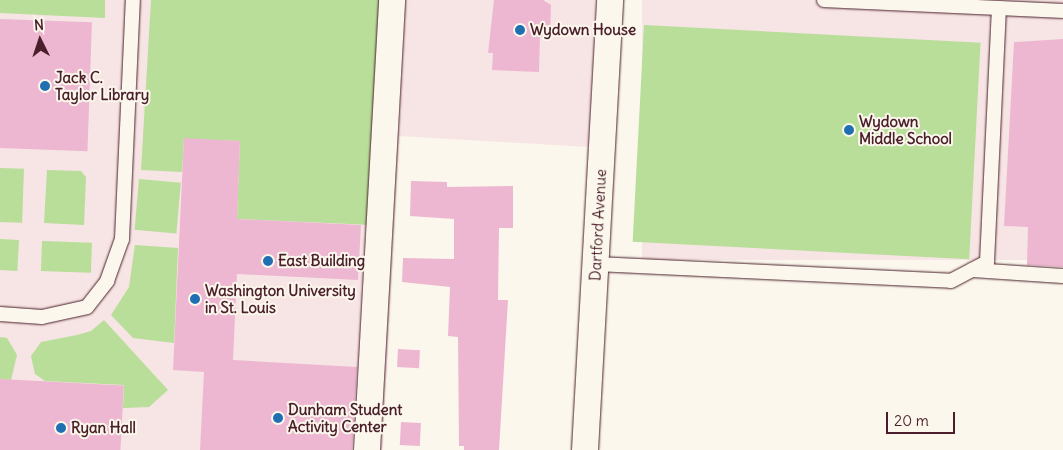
<!DOCTYPE html>
<html>
<head>
<meta charset="utf-8">
<style>
	body { margin:0 }
	#map { position:relative; width:1063px; height:450px; overflow:hidden; background:#fbf7ec; font-family:Delius,sans-serif }
	div>[style] { position:absolute }
	.built>* { inset:0; background:#f7e4e4; transform-origin:0 0 }
	.green>* { inset:0; background:#b8de99; transform-origin:0 0 }
	.building>* { inset:0; background:#edb7d1; transform-origin:0 0 }
	.roads { filter:drop-shadow(0 0 1px #4a1f2b) drop-shadow(0 0 1px #4a1f2b) }
	.service>* { height:14px; margin:-7px; padding:0 7px; transform-origin:7px; border-radius:7px; background:#fbf7ec }
	.minor>* { height:26px; margin:-13px; padding:0 13px; transform-origin:13px; border-radius:13px; background:#fbf7ec }
	.dots>* { width:14px; height:14px; translate:-50% -50%; box-sizing:border-box; border:2px solid #fbf7ec; border-radius:50% }
	span { translate:-50% -50%; white-space:nowrap; text-align:center; line-height:1.15; -webkit-text-stroke:4px #fbf7ec; paint-order:stroke }
	.poi-label { font-size:15px; color:#4a1f2b; font-weight:700 }
	.left { translate:0 -50%; text-align:left }
	.street-label { font-size:15px; color:#4a1f2b }
	.north { position:absolute; left:15px; top:15px; width:50px; height:50px; -webkit-text-stroke:4px #fbf7ec; paint-order:stroke; rotate:356deg; font-size:14px; font-weight:700; line-height:20px; text-align:center; color:#4a1f2b }
	.north::after { content:''; display:block; margin:auto; width:18px; height:22px; background:#4a1f2b; clip-path:polygon(50% 0,100% 100%,50% 72%,0 100%) }
	.scale { position:absolute; left:886px; top:412px; width:69px; height:22px; box-sizing:border-box; border:2px solid #4a1f2b; border-top:0; padding-left:6px; font-size:15px; line-height:18px; white-space:nowrap; color:#4a1f2b; -webkit-text-stroke:4px #fbf7ec; paint-order:stroke }
</style>
</head>
<body>
<div id="map">
	<div class="built">
		<i style="clip-path:polygon(0 0,596px 0,589px 147px,399px 136px,382px 450px,0 450px)"></i>
		<i style="left:642px;top:0;width:421px;height:260px"></i>
	</div>
	<div class="green">
		<i style="clip-path:polygon(0 0,105px 0,105px 18px,0 13px)"></i>
		<i style="clip-path:polygon(151px 0,385px 0,372px 225px,237px 219px,240px 141px,184px 139px,182px 172px,141px 170px)"></i>
		<i style="left:644px;top:25px;width:337px;height:217px;rotate:3deg"></i>
		<i style="left:0;top:168px;width:24px;height:54px;rotate:2deg"></i>
		<i style="clip-path:polygon(47px 170px,81px 171px,86px 177px,84px 225px,44px 223px)"></i>
		<i style="left:139px;top:179px;width:42px;height:51px;rotate:5deg"></i>
		<i style="left:0;top:239px;width:19px;height:31px;rotate:3deg"></i>
		<i style="left:42px;top:241px;width:50px;height:30px;rotate:2deg"></i>
		<i style="clip-path:polygon(135px 245px,178px 248px,174px 343px,133px 338px,111px 315px,129px 287px)"></i>
		<i style="clip-path:polygon(104px 320px,168px 390px,149px 407px,123px 408px,124px 385px,45px 381px,35px 374px,31px 356px,41px 342px,77px 335px,91px 331px)"></i>
		<i style="clip-path:polygon(0 337px,7px 338px,17px 355px,11px 380px,0 379px)"></i>
	</div>
	<div class="building">
		<i style="clip-path:polygon(494px 0,543px 0,551px 5px,550px 37px,540px 37px,539px 72px,492px 70px,493px 53px,488px 53px)"></i>
		<i style="left:0;top:19px;width:92px;height:129px;rotate:2deg"></i>
		<i style="clip-path:polygon(1063px 39px,1063px 267px,1027px 265px,1028px 227px,1004px 226px,1014px 42px)"></i>
		<i style="clip-path:polygon(184px 138px,240px 141px,237px 219px,361px 225px,358px 280px,237px 274px,233px 360px,357px 367px,352px 450px,200px 450px,204px 372px,173px 370px)"></i>
		<i style="clip-path:polygon(411px 181px,447px 182px,447px 187px,513px 186px,513px 228px,499px 228px,498px 300px,508px 300px,499px 450px,464px 450px,464px 446px,459px 446px,458px 337px,448px 336px,450px 287px,402px 282px,403px 258px,454px 259px,454px 219px,410px 216px)"></i>
		<i style="left:398px;top:349px;width:22px;height:18px;rotate:3deg"></i>
		<i style="left:0;top:379px;width:124px;height:71px;rotate:3deg"></i>
		<i style="left:401px;top:422px;width:20px;height:23px;rotate:3deg"></i>
	</div>
	<div class="roads">
		<div class="service">
			<i style="left:824px;top:0;width:239px;rotate:2.6deg"></i>
			<i style="left:596px;top:264px;width:355px;rotate:2.7deg"></i>
			<i style="left:951px;top:281px;width:41px;rotate:-27.8deg"></i>
			<i style="left:987px;top:262px;width:254px;rotate:-87.3deg"></i>
			<i style="left:972px;top:270px;width:91px;rotate:3.8deg"></i>
			<i style="left:0;top:314px;width:42px;rotate:4.1deg"></i>
			<i style="left:42px;top:317px;width:46px;rotate:-12.5deg"></i>
			<i style="left:87px;top:307px;width:33px;rotate:-52deg"></i>
			<i style="left:107px;top:281px;width:45px;rotate:-70.3deg"></i>
			<i style="left:122px;top:239px;width:239px;rotate:-87.4deg"></i>
		</div>
		<div class="minor">
			<i style="left:367px;top:450px;width:451px;rotate:-86.8deg"></i>
			<i style="left:585px;top:450px;width:451px;rotate:-86.8deg"></i>
		</div>
	</div>
	<div class="dots">
		<i style="left:520px;top:30px;background:#1f6fb2"></i>
		<i style="left:45px;top:86px;background:#1f6fb2"></i>
		<i style="left:849px;top:130px;background:#1f6fb2"></i>
		<i style="left:268px;top:261px;background:#1f6fb2"></i>
		<i style="left:195px;top:299px;background:#1f6fb2"></i>
		<i style="left:278px;top:418px;background:#1f6fb2"></i>
		<i style="left:61px;top:428px;background:#1f6fb2"></i>
	</div>
	<div class="poi-label">
		<span class="left" style="left:530px;top:30px">Wydown House</span>
		<span class="left" style="left:55px;top:86px">Jack C.<br>Taylor Library</span>
		<span class="left" style="left:859px;top:130px">Wydown<br>Middle School</span>
		<span class="left" style="left:278px;top:261px">East Building</span>
		<span class="left" style="left:205px;top:299px">Washington University<br>in St. Louis</span>
		<span class="left" style="left:288px;top:418px">Dunham Student<br>Activity Center</span>
		<span class="left" style="left:71px;top:428px">Ryan Hall</span>
	</div>
	<div class="street-label">
		<span style="left:598px;top:225px;rotate:-87deg">Dartford Avenue</span>
	</div>
	<div class="north">N</div>
	<div class="scale">20 m</div>
</div>
</body>
</html>
